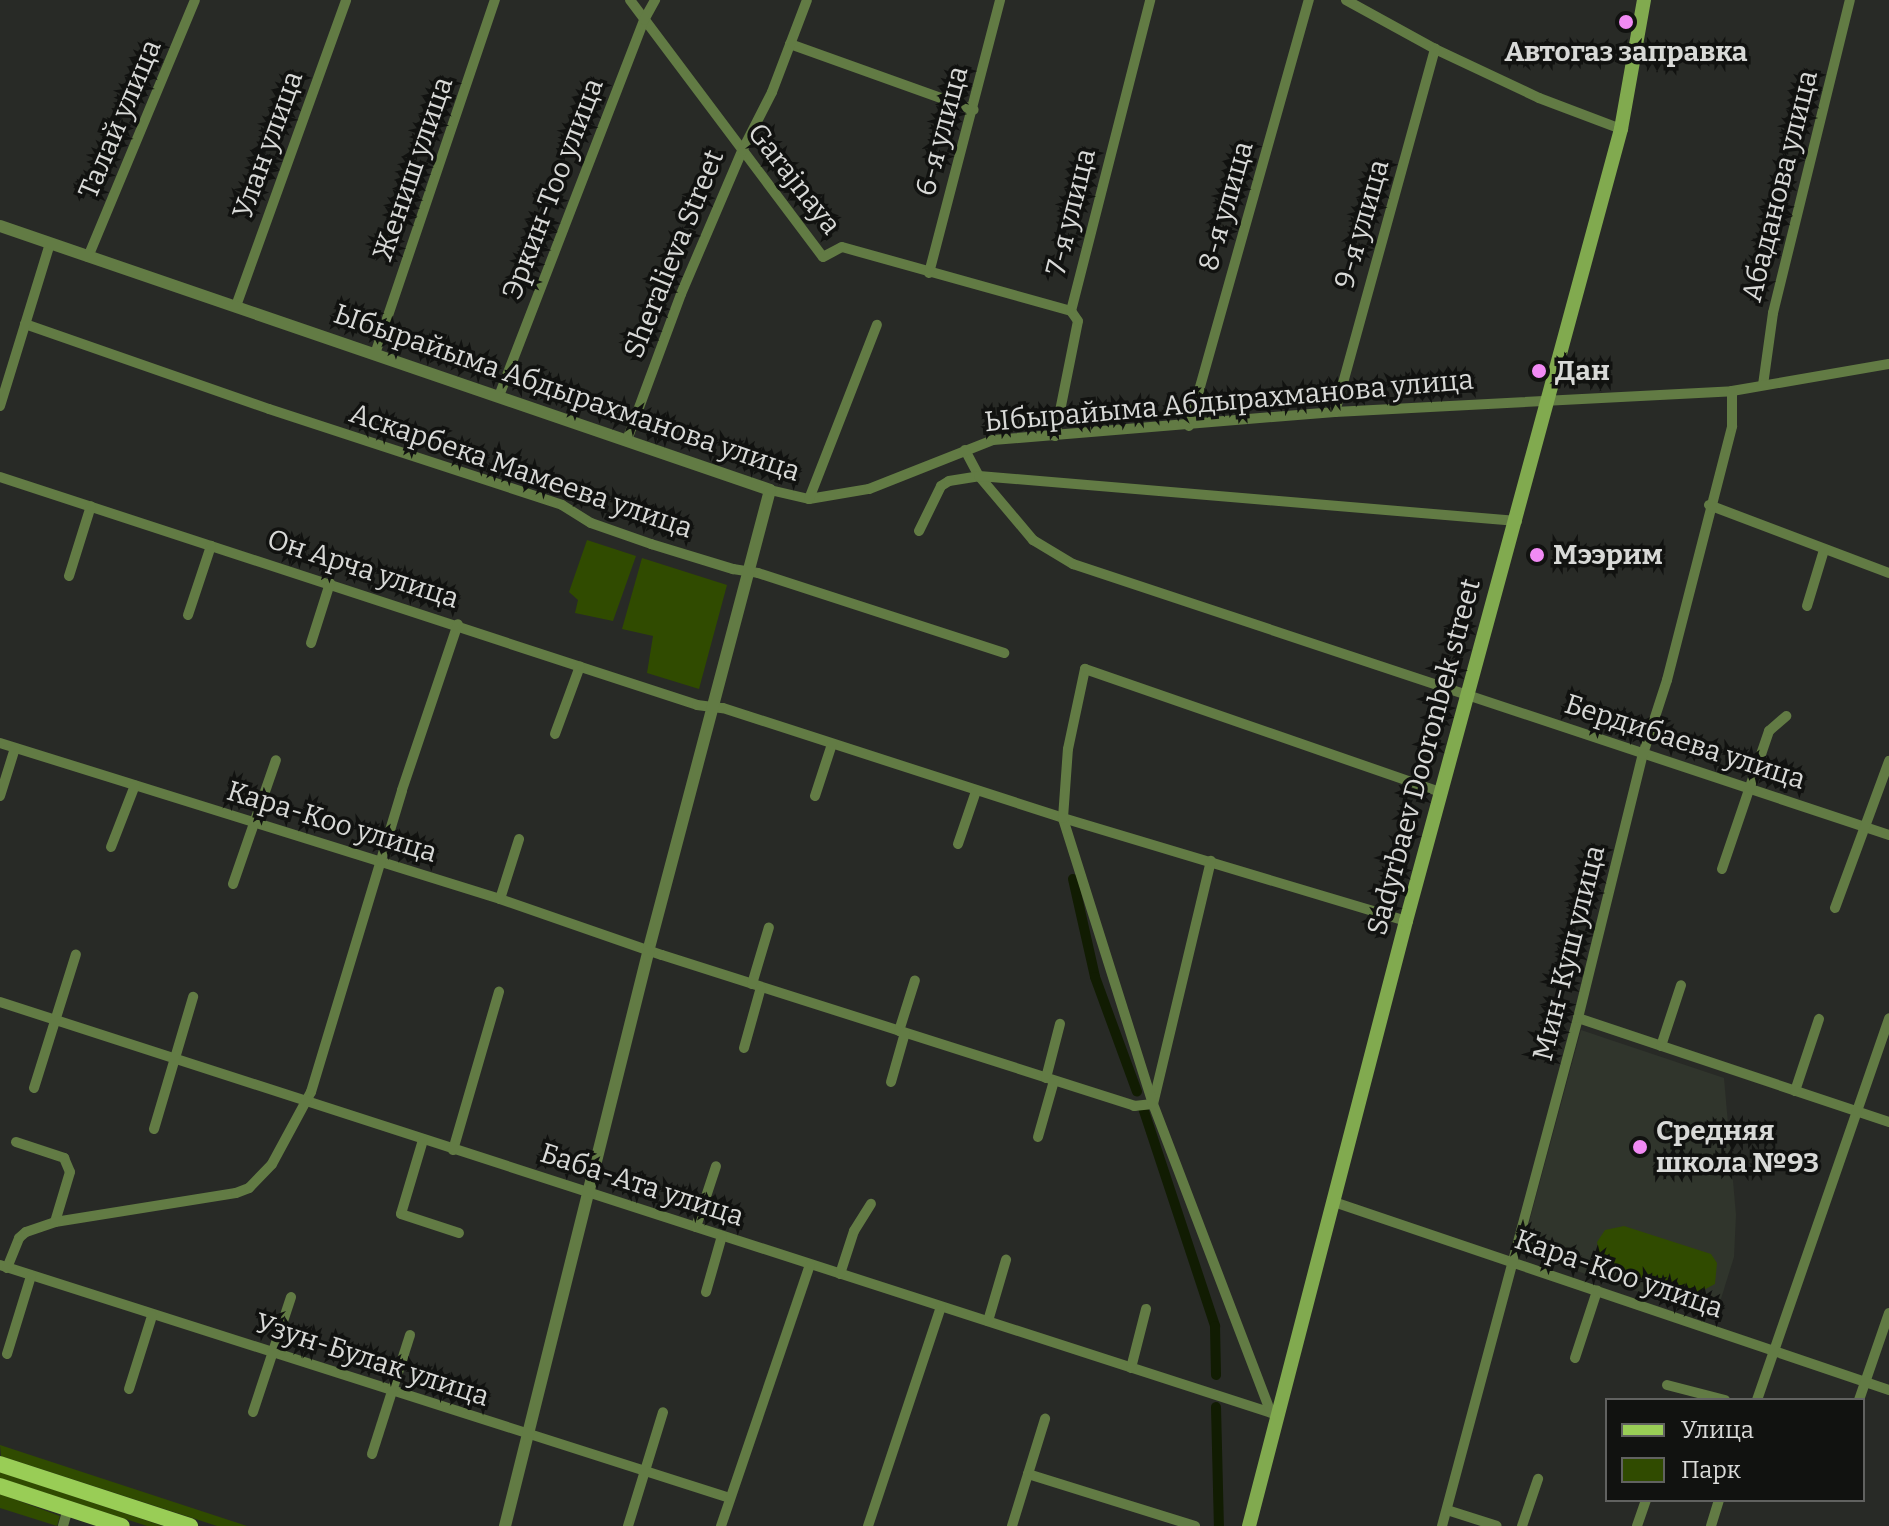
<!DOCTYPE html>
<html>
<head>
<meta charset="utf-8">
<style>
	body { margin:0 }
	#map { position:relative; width:1889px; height:1526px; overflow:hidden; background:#282a26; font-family:Bitter,serif }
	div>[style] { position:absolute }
	.built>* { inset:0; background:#30352c }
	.green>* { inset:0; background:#304b00 }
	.canal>* { height:10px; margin:-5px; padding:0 5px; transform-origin:5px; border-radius:5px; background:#111c02 }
	.minor>* { height:10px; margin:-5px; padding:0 5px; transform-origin:5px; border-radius:5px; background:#627b44 }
	.tertiary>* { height:12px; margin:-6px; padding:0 6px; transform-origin:6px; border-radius:6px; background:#627b44 }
	.secondary>* { height:14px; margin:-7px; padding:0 7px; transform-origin:7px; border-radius:7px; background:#81aa4f }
	.primary>* { height:16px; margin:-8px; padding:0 8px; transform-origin:8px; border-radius:8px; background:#99cd56 }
	.dots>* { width:22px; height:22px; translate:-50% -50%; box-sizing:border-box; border:4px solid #111210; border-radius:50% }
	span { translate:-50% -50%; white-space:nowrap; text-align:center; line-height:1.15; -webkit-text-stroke:7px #111210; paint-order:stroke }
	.poi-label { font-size:28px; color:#d8d9d7; font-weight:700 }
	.left { translate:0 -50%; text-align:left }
	.street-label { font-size:28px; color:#d8d9d7 }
	.legend { position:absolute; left:1605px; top:1398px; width:260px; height:104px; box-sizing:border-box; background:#111210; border:2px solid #616260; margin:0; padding:10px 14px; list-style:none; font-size:24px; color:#d8d9d7 }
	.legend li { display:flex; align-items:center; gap:16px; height:40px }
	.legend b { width:40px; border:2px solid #616260 }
</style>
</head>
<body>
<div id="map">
	<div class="built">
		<i style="clip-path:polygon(1581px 1030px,1724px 1078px,1736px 1215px,1734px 1257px,1715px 1318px,1521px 1252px)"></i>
	</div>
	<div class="green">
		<i style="clip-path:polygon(587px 540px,636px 556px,613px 621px,575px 613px,578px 600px,569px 592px)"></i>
		<i style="clip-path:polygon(642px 558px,727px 585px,699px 689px,647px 673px,653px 636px,622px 629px)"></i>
		<i style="clip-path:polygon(1624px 1226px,1711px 1254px,1717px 1263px,1715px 1284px,1694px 1295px,1601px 1265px,1597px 1242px,1605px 1230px)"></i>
		<i style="clip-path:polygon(0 1445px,247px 1526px,217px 1526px,1px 1456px)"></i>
		<i style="clip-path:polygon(0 1472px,163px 1526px,147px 1526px,0 1478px)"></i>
		<i style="clip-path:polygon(0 1494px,60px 1516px,57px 1526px,0 1508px)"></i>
	</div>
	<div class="canal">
		<i style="left:1073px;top:879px;width:100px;rotate:77.3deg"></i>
		<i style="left:1095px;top:977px;width:122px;rotate:69.9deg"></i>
		<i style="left:1143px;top:1108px;width:230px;rotate:71.7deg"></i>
		<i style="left:1215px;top:1326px;width:49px;rotate:88.8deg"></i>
		<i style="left:1216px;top:1407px;width:119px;rotate:88.6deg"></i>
	</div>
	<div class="minor">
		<i style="left:630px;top:0;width:321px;rotate:53.1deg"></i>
		<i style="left:823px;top:257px;width:21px;rotate:-28deg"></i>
		<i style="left:842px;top:247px;width:238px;rotate:15.6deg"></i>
		<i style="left:1346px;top:0;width:102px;rotate:28.8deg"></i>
		<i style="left:1435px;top:49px;width:115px;rotate:25.2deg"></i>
		<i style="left:1539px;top:98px;width:88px;rotate:20.7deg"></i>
		<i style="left:790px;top:44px;width:195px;rotate:19.7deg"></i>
		<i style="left:88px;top:257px;width:278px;rotate:-67.4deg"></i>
		<i style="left:929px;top:273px;width:282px;rotate:-75.4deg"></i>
		<i style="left:236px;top:306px;width:325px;rotate:-70.2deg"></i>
		<i style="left:25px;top:324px;width:258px;rotate:19.2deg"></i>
		<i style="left:269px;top:409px;width:308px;rotate:18.1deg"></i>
		<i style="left:562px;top:505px;width:34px;rotate:32deg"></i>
		<i style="left:591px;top:523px;width:64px;rotate:19.3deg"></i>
		<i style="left:651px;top:544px;width:86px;rotate:17deg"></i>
		<i style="left:733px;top:569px;width:25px;rotate:9deg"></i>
		<i style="left:758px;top:573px;width:259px;rotate:18deg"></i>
		<i style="left:375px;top:354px;width:374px;rotate:-71.3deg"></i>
		<i style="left:1763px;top:385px;width:73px;rotate:-82.1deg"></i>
		<i style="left:1773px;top:313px;width:322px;rotate:-76.2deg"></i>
		<i style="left:499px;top:396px;width:403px;rotate:-68.9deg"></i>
		<i style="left:644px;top:20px;width:23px;rotate:-61deg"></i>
		<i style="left:0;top:406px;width:170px;rotate:-72.9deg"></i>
		<i style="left:1335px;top:412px;width:377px;rotate:-74.6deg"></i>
		<i style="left:1189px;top:426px;width:443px;rotate:-74.3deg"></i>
		<i style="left:1055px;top:436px;width:117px;rotate:-78.7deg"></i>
		<i style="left:1078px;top:321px;width:12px;rotate:-125deg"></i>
		<i style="left:1071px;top:311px;width:321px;rotate:-75.7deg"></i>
		<i style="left:627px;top:440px;width:156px;rotate:-69.7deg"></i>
		<i style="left:681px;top:294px;width:155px;rotate:-66.9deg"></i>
		<i style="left:742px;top:151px;width:66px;rotate:-63deg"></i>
		<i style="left:772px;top:92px;width:98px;rotate:-69.2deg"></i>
		<i style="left:965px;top:450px;width:30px;rotate:62deg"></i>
		<i style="left:979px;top:476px;width:84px;rotate:49.8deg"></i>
		<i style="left:1033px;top:540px;width:47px;rotate:31deg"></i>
		<i style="left:1073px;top:564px;width:860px;rotate:18.37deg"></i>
		<i style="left:0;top:477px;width:733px;rotate:18.11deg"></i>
		<i style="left:697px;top:705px;width:26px;rotate:7deg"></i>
		<i style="left:723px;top:708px;width:357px;rotate:17.9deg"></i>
		<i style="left:1063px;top:818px;width:358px;rotate:16.7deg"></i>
		<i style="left:770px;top:490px;width:40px;rotate:13deg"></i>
		<i style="left:809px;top:499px;width:61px;rotate:-9.5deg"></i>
		<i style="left:869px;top:489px;width:133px;rotate:-21.6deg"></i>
		<i style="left:993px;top:440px;width:343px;rotate:-4.7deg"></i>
		<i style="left:1335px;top:412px;width:398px;rotate:-3deg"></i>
		<i style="left:1732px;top:391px;width:159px;rotate:-9.8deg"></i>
		<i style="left:809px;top:499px;width:187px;rotate:-68.7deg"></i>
		<i style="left:1709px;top:505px;width:192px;rotate:20.7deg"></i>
		<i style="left:919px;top:531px;width:50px;rotate:-63.9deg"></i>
		<i style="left:941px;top:486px;width:9px;rotate:-32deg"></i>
		<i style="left:949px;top:481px;width:30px;rotate:-9deg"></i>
		<i style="left:979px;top:476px;width:540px;rotate:4.78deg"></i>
		<i style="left:69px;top:576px;width:73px;rotate:-72.6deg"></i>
		<i style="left:1807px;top:606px;width:59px;rotate:-73.1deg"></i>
		<i style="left:188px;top:615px;width:73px;rotate:-71.6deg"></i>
		<i style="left:311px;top:643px;width:63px;rotate:-72.4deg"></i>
		<i style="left:555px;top:734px;width:72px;rotate:-69.8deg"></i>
		<i style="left:0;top:743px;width:524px;rotate:17.33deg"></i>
		<i style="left:500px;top:899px;width:171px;rotate:19.1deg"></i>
		<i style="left:662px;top:955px;width:496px;rotate:17.7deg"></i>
		<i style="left:1134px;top:1106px;width:19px;rotate:-6deg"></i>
		<i style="left:1153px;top:1104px;width:250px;rotate:-76.6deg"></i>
		<i style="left:0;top:796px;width:50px;rotate:-72.6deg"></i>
		<i style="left:815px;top:796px;width:55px;rotate:-71.9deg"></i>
		<i style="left:958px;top:844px;width:56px;rotate:-71.2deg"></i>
		<i style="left:111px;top:847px;width:66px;rotate:-68.8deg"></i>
		<i style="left:1722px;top:869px;width:146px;rotate:-71.2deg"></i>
		<i style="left:1769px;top:731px;width:23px;rotate:-41deg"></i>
		<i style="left:233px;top:884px;width:131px;rotate:-70.9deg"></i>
		<i style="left:500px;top:899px;width:63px;rotate:-72.4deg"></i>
		<i style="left:1835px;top:908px;width:157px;rotate:-69.8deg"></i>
		<i style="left:752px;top:984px;width:59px;rotate:-73.4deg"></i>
		<i style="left:0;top:1002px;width:1334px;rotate:17.91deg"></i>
		<i style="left:1578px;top:1018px;width:328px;rotate:18.5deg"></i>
		<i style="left:899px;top:1031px;width:53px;rotate:-72.6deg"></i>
		<i style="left:1661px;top:1046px;width:64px;rotate:-71.8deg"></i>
		<i style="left:744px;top:1048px;width:63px;rotate:-74.4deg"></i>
		<i style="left:1046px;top:1078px;width:56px;rotate:-75.5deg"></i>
		<i style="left:891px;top:1082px;width:51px;rotate:-74.1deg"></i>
		<i style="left:34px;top:1088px;width:140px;rotate:-72.6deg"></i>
		<i style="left:1795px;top:1091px;width:76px;rotate:-71.6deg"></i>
		<i style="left:154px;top:1129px;width:138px;rotate:-73.5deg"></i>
		<i style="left:1038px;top:1137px;width:58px;rotate:-74.1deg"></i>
		<i style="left:423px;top:1140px;width:77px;rotate:106.6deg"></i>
		<i style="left:401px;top:1214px;width:61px;rotate:18.1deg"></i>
		<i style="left:16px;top:1142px;width:51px;rotate:18.4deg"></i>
		<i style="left:64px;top:1158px;width:15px;rotate:67deg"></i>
		<i style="left:70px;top:1172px;width:52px;rotate:106.7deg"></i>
		<i style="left:453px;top:1150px;width:165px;rotate:-73.8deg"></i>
		<i style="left:1334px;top:1202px;width:586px;rotate:18.71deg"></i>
		<i style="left:696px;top:1227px;width:64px;rotate:-71.8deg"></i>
		<i style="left:0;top:1265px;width:766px;rotate:17.7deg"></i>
		<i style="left:7px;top:1268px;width:32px;rotate:-68deg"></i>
		<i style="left:19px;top:1238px;width:9px;rotate:-41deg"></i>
		<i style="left:26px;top:1232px;width:31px;rotate:-19deg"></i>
		<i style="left:55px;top:1222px;width:183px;rotate:-9.1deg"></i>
		<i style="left:236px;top:1193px;width:14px;rotate:-21deg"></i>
		<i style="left:249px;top:1188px;width:33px;rotate:-46deg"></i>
		<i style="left:272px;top:1164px;width:82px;rotate:-61.6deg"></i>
		<i style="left:311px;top:1092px;width:315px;rotate:-73.2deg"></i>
		<i style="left:402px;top:790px;width:175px;rotate:-71.4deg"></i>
		<i style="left:840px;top:1274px;width:45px;rotate:-72deg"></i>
		<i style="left:854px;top:1231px;width:32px;rotate:-58deg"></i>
		<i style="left:706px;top:1292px;width:58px;rotate:-74.1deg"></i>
		<i style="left:988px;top:1321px;width:64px;rotate:-73.6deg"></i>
		<i style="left:7px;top:1354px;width:82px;rotate:-72.9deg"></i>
		<i style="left:1575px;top:1358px;width:71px;rotate:-71.8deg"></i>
		<i style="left:1131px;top:1368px;width:61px;rotate:-75.7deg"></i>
		<i style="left:1667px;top:1385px;width:60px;rotate:14.5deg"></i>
		<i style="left:129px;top:1389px;width:77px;rotate:-72.5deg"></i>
		<i style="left:1757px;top:1400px;width:404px;rotate:-70.9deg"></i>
		<i style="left:1859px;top:1400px;width:92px;rotate:-71deg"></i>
		<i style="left:253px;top:1412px;width:121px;rotate:-71.7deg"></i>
		<i style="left:1271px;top:1413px;width:331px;rotate:-110.9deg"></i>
		<i style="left:1153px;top:1104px;width:300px;rotate:-107.5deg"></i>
		<i style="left:1063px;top:818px;width:69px;rotate:-85.9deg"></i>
		<i style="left:1068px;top:749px;width:82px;rotate:-78deg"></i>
		<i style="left:1085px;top:669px;width:377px;rotate:19.1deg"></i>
		<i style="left:372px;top:1454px;width:125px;rotate:-72.3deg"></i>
		<i style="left:1028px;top:1474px;width:58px;rotate:-72.8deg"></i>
		<i style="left:1447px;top:1510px;width:52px;rotate:17.7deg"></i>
		<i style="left:63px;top:1526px;width:19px;rotate:-74deg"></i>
		<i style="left:628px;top:1526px;width:119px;rotate:-72.9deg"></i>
		<i style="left:721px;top:1526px;width:276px;rotate:-71.2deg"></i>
		<i style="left:868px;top:1526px;width:231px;rotate:-71.6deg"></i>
		<i style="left:1012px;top:1526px;width:54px;rotate:-72.9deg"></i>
		<i style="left:1028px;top:1474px;width:175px;rotate:17.3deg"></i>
		<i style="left:1442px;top:1526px;width:526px;rotate:-75.01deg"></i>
		<i style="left:1578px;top:1018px;width:272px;rotate:-76.2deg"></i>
		<i style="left:1643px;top:754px;width:78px;rotate:-72deg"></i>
		<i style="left:1667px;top:680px;width:262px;rotate:-75.6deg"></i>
		<i style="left:1732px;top:426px;width:35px;rotate:-90deg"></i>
		<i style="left:1522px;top:1526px;width:50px;rotate:-71.2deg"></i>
		<i style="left:1637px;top:1526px;width:28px;rotate:-71deg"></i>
		<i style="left:1711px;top:1526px;width:27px;rotate:-73deg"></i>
	</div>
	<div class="tertiary">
		<i style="left:0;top:226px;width:814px;rotate:18.92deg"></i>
		<i style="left:770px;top:490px;width:475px;rotate:104.8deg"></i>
		<i style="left:649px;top:949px;width:595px;rotate:104.01deg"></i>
	</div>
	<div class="secondary">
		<i style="left:1249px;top:1526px;width:625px;rotate:-75.45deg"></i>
		<i style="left:1406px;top:921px;width:821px;rotate:-74.81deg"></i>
		<i style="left:1621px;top:129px;width:131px;rotate:-79.9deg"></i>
	</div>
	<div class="primary">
		<i style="left:0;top:1464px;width:200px;rotate:18.1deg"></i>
		<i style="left:0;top:1486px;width:128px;rotate:18.2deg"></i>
	</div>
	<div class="dots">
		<i style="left:1626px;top:22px;background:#f18af4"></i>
		<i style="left:1539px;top:371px;background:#f18af4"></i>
		<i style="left:1537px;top:555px;background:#f18af4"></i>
		<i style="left:1640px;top:1147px;background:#f18af4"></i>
	</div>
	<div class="poi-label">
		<span style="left:1626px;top:52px">Автогаз заправка</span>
		<span class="left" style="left:1555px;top:371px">Дан</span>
		<span class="left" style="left:1553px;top:555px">Мээрим</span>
		<span class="left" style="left:1656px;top:1147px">Средняя<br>школа №93</span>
	</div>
	<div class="street-label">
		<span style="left:120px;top:119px;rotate:-67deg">Талай улица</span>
		<span style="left:942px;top:131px;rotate:-75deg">6-я улица</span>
		<span style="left:268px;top:145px;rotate:-70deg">Улан улица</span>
		<span style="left:413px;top:169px;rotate:-71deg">Жениш улица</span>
		<span style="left:794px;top:179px;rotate:52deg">Garajnaya</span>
		<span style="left:1780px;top:186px;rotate:-76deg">Абаданова улица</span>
		<span style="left:553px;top:189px;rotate:-69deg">Эркин-Тоо улица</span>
		<span style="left:1226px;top:206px;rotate:-74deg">8-я улица</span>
		<span style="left:1071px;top:212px;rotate:-76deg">7-я улица</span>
		<span style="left:1362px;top:224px;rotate:-74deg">9-я улица</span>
		<span style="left:674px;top:254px;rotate:-68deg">Sheralieva Street</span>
		<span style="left:567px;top:393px;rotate:19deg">Ыбырайыма Абдырахманова улица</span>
		<span style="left:1229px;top:401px;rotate:-5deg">Ыбырайыма Абдырахманова улица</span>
		<span style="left:521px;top:471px;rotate:19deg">Аскарбека Мамеева улица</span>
		<span style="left:363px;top:569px;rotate:18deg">Он Арча улица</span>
		<span style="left:1685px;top:742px;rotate:18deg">Бердибаева улица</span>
		<span style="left:1424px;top:757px;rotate:-75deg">Sadyrbaev Dooronbek street</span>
		<span style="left:332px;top:822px;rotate:17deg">Кара-Коо улица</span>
		<span style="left:1569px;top:953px;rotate:-76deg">Мин-Куш улица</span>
		<span style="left:642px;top:1185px;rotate:18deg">Баба-Ата улица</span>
		<span style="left:1619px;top:1274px;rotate:19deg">Кара-Коо улица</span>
		<span style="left:372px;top:1360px;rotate:18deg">Узун-Булак улица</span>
	</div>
	<ul class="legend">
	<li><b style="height:10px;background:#99cd56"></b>Улица</li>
	<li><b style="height:22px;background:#304b00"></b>Парк</li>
	</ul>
</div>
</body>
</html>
